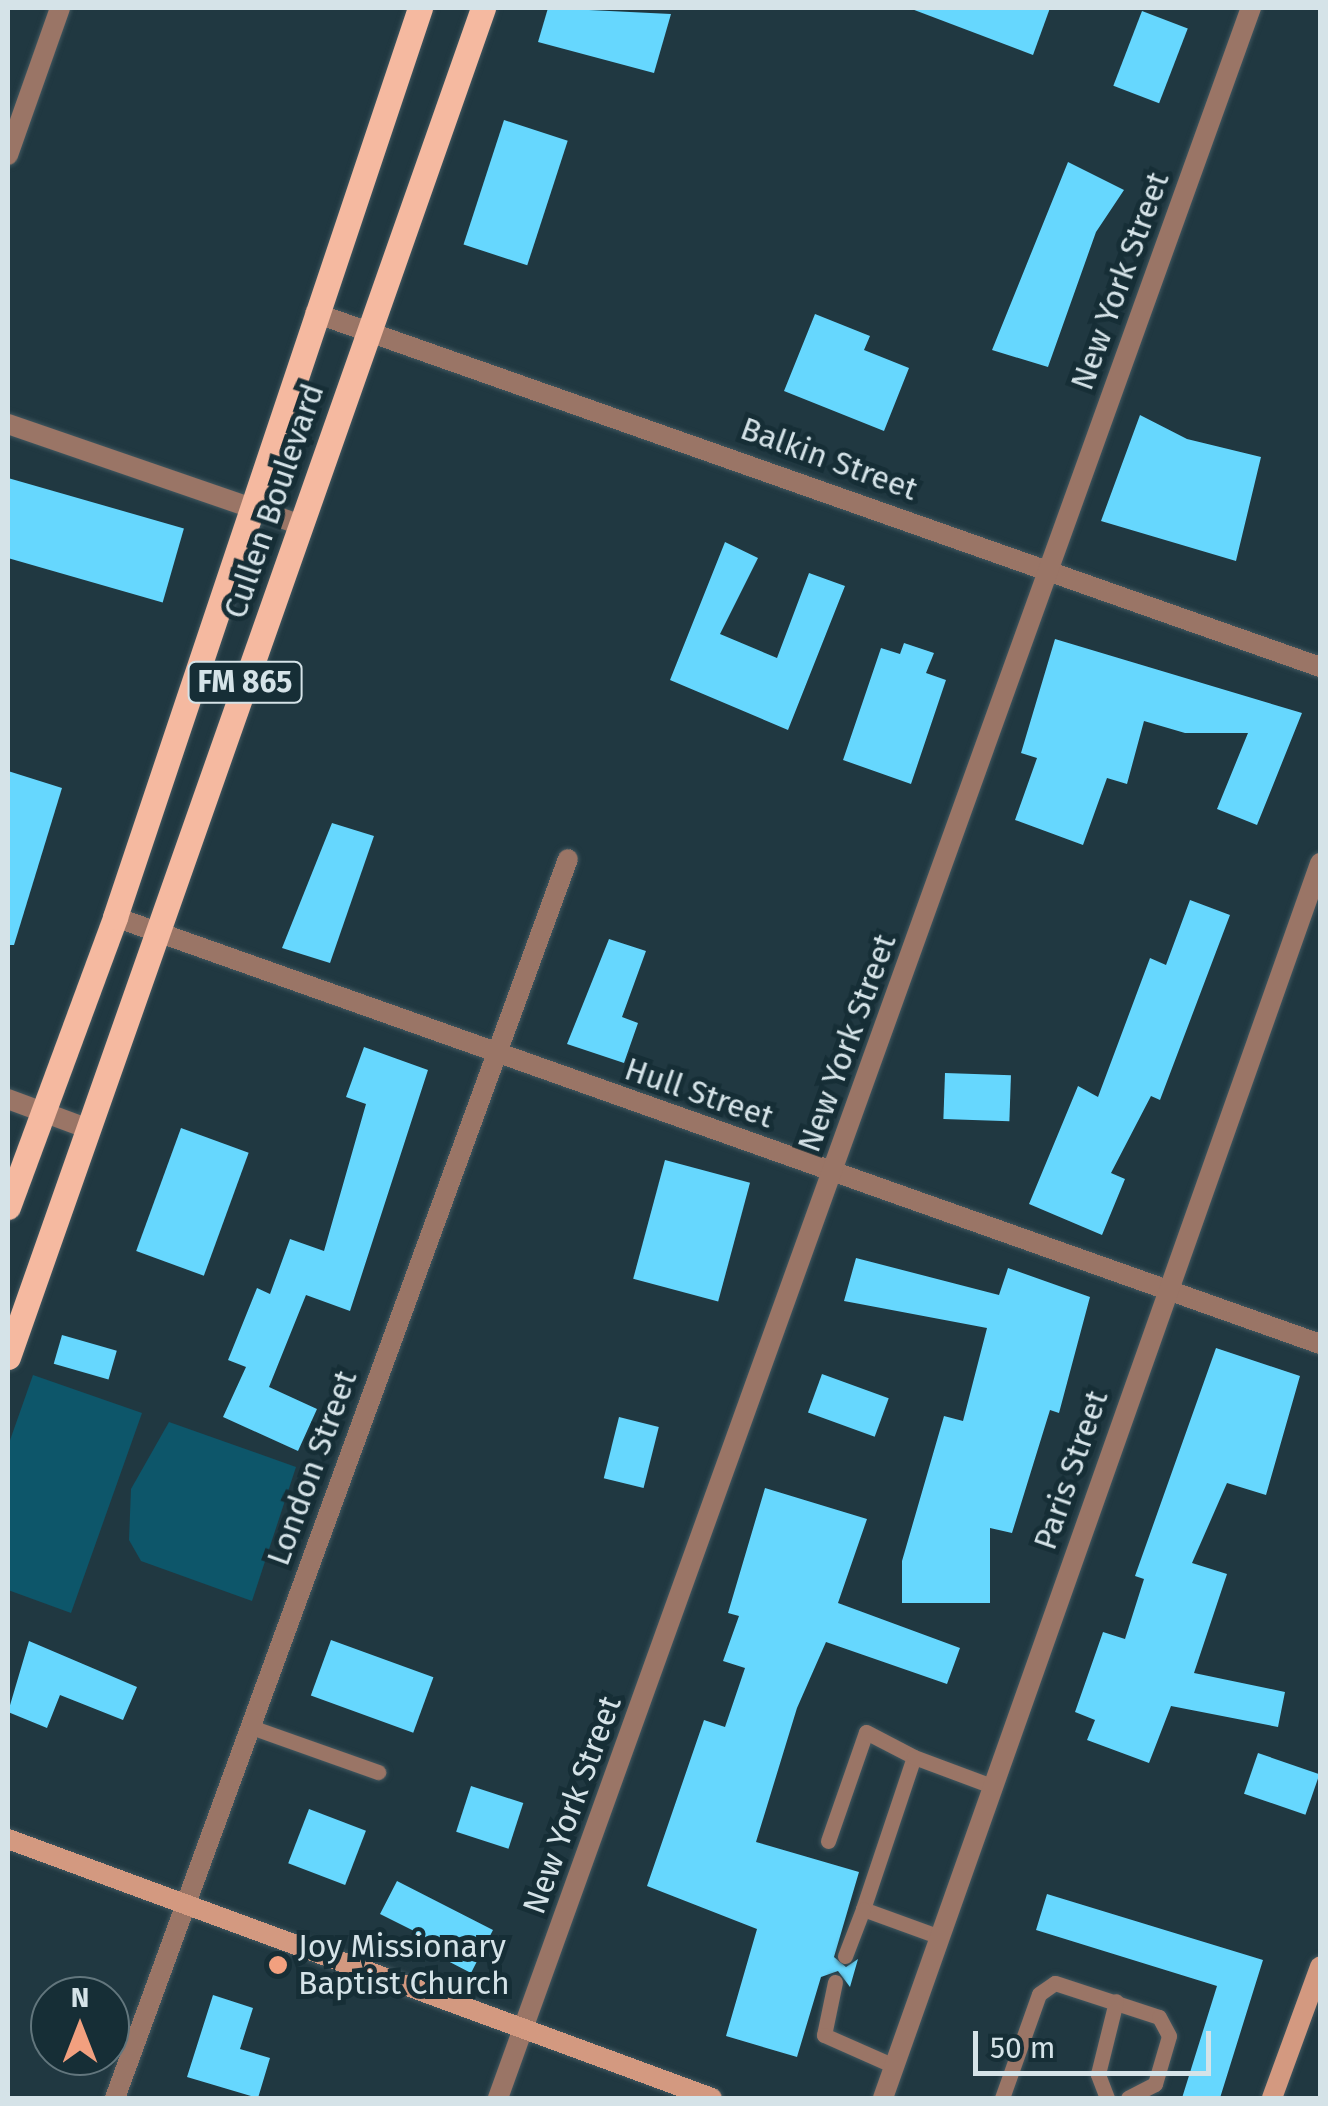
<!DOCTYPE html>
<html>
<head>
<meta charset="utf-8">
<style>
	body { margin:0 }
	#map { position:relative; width:1328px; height:2106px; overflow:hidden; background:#203841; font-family:"Fira Sans",sans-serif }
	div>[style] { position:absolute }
	.green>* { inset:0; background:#0d566a }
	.building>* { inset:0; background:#66d7fe; transform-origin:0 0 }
	.roads { filter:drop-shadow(0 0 2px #41575f) drop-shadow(0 0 2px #41575f) }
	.lane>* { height:15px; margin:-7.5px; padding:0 7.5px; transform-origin:7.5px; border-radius:7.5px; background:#9a7566 }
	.street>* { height:20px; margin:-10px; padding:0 10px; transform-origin:10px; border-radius:10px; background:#9a7566 }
	.secondary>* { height:20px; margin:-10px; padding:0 10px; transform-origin:10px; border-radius:10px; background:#d39980 }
	.primary>* { height:25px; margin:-12.5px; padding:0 12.5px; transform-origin:12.5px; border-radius:12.5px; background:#f5b9a0 }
	.dots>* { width:28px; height:28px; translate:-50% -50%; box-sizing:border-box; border:5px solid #162e36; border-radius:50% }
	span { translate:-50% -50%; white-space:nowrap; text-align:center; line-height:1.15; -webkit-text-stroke:10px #162e36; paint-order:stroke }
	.shield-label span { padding:2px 8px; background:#162e36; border:2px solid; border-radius:8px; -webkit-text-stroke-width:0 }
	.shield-label { font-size:30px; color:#d5e3e8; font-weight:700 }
	.street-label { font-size:32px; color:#d5e3e8 }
	.poi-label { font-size:32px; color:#d5e3e8 }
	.left { translate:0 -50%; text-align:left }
	.frame { position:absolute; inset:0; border:10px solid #d5e3e8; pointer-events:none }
	.north { position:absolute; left:30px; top:1976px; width:100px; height:100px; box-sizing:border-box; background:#162e36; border:2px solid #62767d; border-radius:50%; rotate:0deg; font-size:28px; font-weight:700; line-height:40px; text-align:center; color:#d5e3e8 }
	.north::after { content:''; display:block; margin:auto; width:35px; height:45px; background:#f2a07f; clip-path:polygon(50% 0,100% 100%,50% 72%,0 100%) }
	.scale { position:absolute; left:973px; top:2031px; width:238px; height:45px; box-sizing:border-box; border:5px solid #d5e3e8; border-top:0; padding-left:12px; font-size:30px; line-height:35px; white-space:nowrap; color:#d5e3e8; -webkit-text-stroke:8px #162e36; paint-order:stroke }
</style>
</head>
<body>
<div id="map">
	<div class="green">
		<i style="clip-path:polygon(33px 1375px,142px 1413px,71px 1613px,8px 1590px,8px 1446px)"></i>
		<i style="clip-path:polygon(169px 1422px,296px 1467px,252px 1601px,141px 1561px,129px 1540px,131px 1489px)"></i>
	</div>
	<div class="building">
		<i style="clip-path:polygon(548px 8px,671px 14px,654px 73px,538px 42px)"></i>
		<i style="clip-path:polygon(909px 8px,1050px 8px,1033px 55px)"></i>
		<i style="left:1142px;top:11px;width:49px;height:80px;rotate:21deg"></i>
		<i style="left:504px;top:120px;width:67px;height:131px;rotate:18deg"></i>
		<i style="clip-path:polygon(1068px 162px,1124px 190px,1096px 232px,1048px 367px,992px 350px)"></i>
		<i style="clip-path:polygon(815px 314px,870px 336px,864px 350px,909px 368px,884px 431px,784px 391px)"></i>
		<i style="clip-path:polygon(1140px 415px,1187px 439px,1261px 457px,1236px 561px,1101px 521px)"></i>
		<i style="left:8px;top:478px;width:183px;height:77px;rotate:16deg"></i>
		<i style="clip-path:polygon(725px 542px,758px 558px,720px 634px,777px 658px,809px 573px,845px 586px,788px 730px,670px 680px)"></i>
		<i style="clip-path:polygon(1055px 639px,1302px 713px,1257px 825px,1217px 809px,1248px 733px,1185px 733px,1144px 721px,1127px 784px,1107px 778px,1083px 845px,1015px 820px,1037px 758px,1021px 753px)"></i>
		<i style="clip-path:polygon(904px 643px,934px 653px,926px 673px,946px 680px,911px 784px,843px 760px,881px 648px,900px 654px)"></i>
		<i style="clip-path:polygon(8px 771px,62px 788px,14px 945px,8px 945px)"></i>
		<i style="clip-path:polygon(332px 823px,374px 836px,330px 963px,282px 948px)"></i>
		<i style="clip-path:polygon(1190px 900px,1230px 915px,1160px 1100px,1151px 1096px,1111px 1173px,1125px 1179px,1102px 1235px,1029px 1204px,1078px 1086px,1098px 1097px,1150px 958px,1166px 965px)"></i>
		<i style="clip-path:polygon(609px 939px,646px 951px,622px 1017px,638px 1023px,624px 1063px,567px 1044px)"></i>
		<i style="clip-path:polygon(364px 1047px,428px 1070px,350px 1311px,306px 1295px,269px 1387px,317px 1409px,298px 1451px,223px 1417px,246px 1367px,228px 1360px,257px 1288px,270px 1294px,290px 1239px,324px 1251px,366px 1104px,346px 1097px)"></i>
		<i style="left:945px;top:1073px;width:66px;height:46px;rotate:2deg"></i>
		<i style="left:181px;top:1128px;width:72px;height:131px;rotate:20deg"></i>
		<i style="left:665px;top:1160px;width:88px;height:123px;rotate:15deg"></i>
		<i style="clip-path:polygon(856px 1258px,999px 1295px,1008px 1268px,1090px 1297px,1059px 1413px,1050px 1410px,1012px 1533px,990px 1528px,990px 1603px,902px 1603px,902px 1561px,944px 1416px,963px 1421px,987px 1328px,844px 1301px)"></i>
		<i style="left:62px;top:1335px;width:57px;height:30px;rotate:16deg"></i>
		<i style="clip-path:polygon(1216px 1348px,1300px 1376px,1266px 1495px,1227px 1483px,1192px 1563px,1227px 1574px,1194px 1673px,1285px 1692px,1278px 1727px,1171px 1706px,1149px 1763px,1087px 1740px,1095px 1720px,1075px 1712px,1103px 1632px,1125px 1639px,1144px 1579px,1135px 1576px)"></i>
		<i style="left:822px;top:1374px;width:71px;height:41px;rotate:20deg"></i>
		<i style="left:619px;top:1417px;width:41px;height:63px;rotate:14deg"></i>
		<i style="clip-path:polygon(765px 1488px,867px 1519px,838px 1603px,960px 1648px,947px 1684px,826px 1642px,797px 1708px,756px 1842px,859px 1872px,834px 1957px,846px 1967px,858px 1959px,850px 1987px,838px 1971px,821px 1977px,797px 2057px,726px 2036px,757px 1929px,647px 1886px,704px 1720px,725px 1727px,745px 1668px,723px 1661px,739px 1616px,728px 1613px)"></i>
		<i style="left:331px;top:1640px;width:109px;height:59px;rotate:20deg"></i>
		<i style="clip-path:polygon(29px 1641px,137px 1687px,123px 1720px,60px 1695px,47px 1728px,8px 1712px)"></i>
		<i style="left:1258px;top:1753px;width:65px;height:43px;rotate:19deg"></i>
		<i style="left:471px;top:1786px;width:55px;height:48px;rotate:18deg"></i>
		<i style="left:309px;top:1809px;width:61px;height:58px;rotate:21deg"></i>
		<i style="clip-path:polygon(397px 1881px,493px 1930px,471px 1973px,411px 1942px,416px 1932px,380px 1914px)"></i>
		<i style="clip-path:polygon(1047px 1894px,1263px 1960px,1220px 2098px,1182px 2098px,1217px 1986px,1036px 1930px)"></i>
		<i style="clip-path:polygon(213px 1995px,253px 2008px,240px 2049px,270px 2058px,258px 2098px,187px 2077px)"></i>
	</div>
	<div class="roads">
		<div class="lane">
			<i style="left:251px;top:1727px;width:135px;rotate:19.5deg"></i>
			<i style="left:828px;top:1841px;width:115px;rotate:-70.8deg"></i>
			<i style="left:866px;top:1732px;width:54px;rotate:27.5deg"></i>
			<i style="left:940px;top:1937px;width:82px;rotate:-160deg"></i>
			<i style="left:863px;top:1909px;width:160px;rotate:-71.5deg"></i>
			<i style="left:914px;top:1757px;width:83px;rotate:20.4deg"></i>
			<i style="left:845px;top:1956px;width:50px;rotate:-69deg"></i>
			<i style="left:835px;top:1982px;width:54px;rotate:101.7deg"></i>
			<i style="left:824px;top:2035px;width:77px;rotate:23.9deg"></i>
			<i style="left:1002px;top:2098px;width:110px;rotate:-70.4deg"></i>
			<i style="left:1039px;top:1994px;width:19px;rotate:-35deg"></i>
			<i style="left:1055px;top:1983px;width:109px;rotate:18.1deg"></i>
			<i style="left:1159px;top:2017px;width:21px;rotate:62deg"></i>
			<i style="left:1169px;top:2036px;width:50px;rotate:106.3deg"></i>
			<i style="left:1155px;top:2084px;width:30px;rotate:153deg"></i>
			<i style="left:1107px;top:2098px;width:26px;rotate:-111deg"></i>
			<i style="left:1098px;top:2074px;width:75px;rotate:-76.1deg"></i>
		</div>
		<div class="street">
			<i style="left:8px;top:155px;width:156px;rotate:-70.5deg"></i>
			<i style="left:315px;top:313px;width:1066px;rotate:19.4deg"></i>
			<i style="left:8px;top:424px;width:307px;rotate:19deg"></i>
			<i style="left:115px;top:917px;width:1278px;rotate:19.51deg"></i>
			<i style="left:8px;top:1099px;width:86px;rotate:20.3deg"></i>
			<i style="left:115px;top:2098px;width:1319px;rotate:-69.92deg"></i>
			<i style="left:498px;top:2098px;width:2222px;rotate:-70.19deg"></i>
			<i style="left:883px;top:2098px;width:1310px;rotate:-70.51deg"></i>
		</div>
		<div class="secondary">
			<i style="left:8px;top:1839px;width:750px;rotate:20.2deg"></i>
			<i style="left:1272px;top:2098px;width:140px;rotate:-69.9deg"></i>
		</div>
		<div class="primary">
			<i style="left:8px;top:1207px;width:309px;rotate:-69.7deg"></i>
			<i style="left:115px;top:917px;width:959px;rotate:-71.45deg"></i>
			<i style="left:8px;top:1357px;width:1430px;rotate:-70.6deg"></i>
		</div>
	</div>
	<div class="dots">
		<i style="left:278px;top:1965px;background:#f2a07f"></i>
	</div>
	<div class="shield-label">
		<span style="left:245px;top:682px">FM 865</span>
	</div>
	<div class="street-label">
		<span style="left:1120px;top:281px;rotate:-70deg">New York Street</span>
		<span style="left:829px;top:459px;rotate:20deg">Balkin Street</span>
		<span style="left:274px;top:501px;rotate:-71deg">Cullen Boulevard</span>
		<span style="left:847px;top:1043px;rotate:-70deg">New York Street</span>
		<span style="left:699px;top:1093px;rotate:19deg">Hull Street</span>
		<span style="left:312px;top:1468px;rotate:-70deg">London Street</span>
		<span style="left:1071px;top:1470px;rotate:-71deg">Paris Street</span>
		<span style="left:572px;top:1805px;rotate:-70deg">New York Street</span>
	</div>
	<div class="poi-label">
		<span class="left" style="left:298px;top:1965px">Joy Missionary<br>Baptist Church</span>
	</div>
	<div class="frame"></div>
	<div class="north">N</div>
	<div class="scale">50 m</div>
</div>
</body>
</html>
